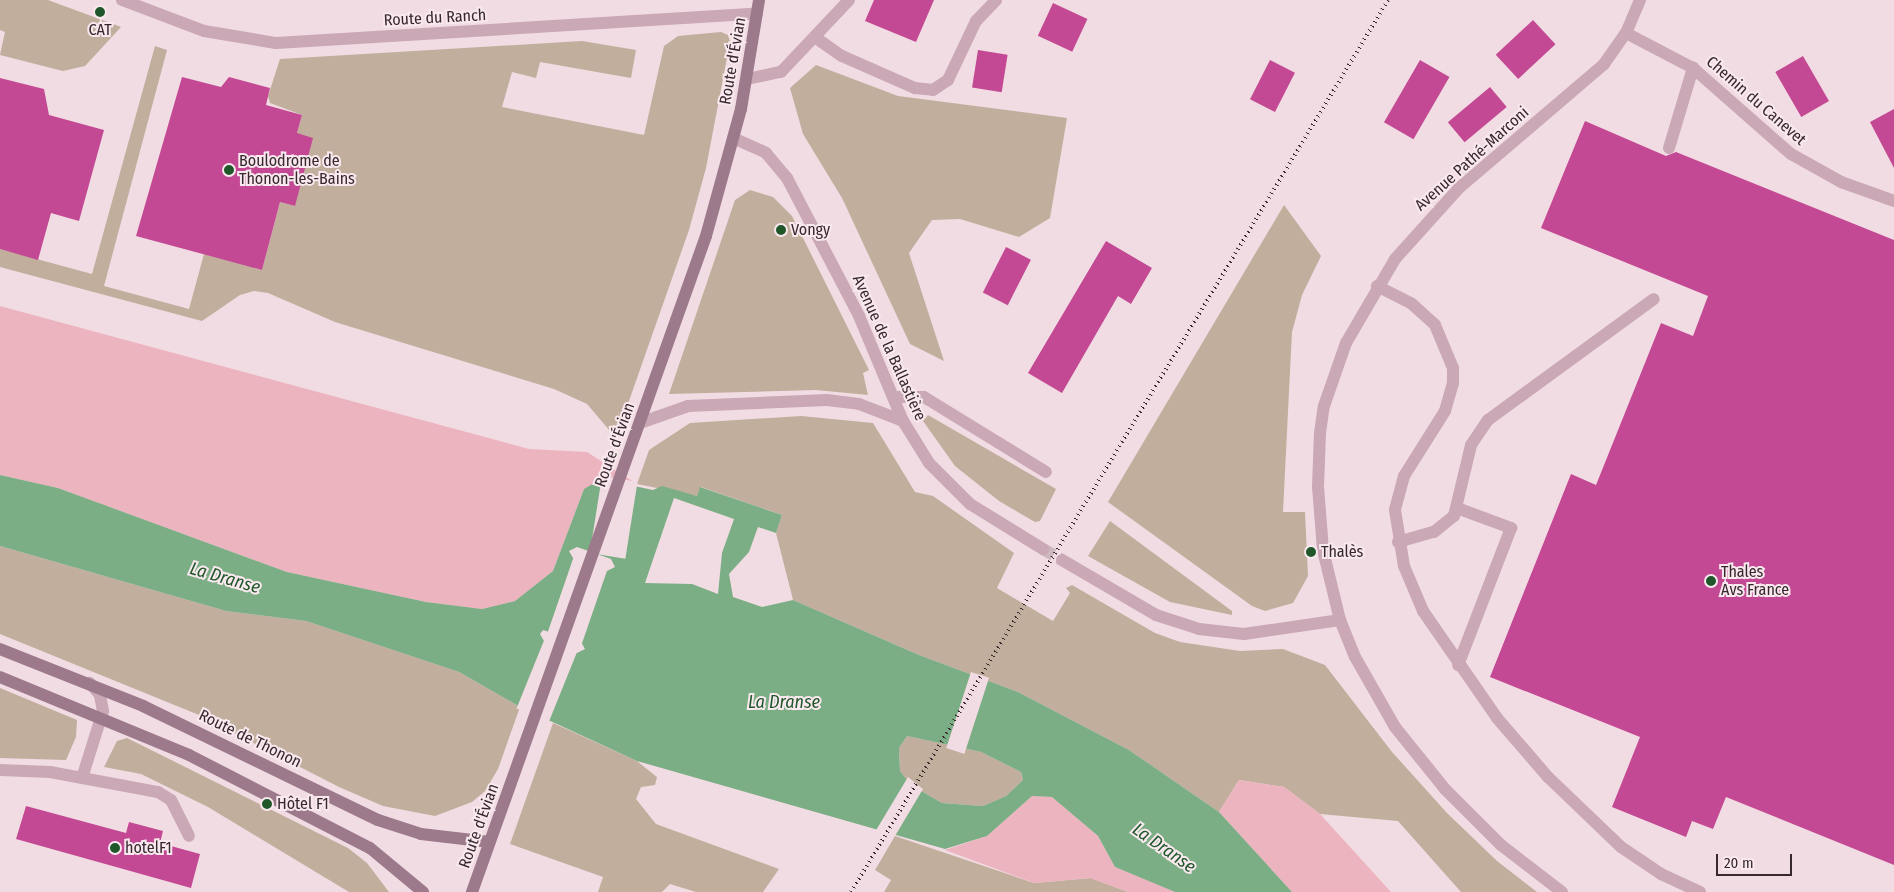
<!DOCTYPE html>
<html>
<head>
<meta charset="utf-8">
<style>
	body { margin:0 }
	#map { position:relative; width:1894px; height:892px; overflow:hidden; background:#f2dce3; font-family:"Fira Sans Condensed",sans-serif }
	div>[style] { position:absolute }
	.green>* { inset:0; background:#c1ae9d }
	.sand>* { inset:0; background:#ecb4bf }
	.water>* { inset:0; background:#7cae85 }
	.pier>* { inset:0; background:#f2dce3; transform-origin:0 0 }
	.building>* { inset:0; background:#c44994; transform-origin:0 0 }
	.street-tunnel>* { height:12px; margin-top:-6px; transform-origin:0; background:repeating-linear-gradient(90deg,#cdb8bf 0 12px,transparent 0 18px) }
	.lane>* { height:12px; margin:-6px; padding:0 6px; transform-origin:6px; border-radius:6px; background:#caa8b6 }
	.street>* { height:12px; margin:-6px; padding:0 6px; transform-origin:6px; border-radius:6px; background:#caa8b6 }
	.secondary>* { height:12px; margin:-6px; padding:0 6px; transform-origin:6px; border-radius:6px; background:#9d7a8b }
	.rail>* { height:4px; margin-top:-2px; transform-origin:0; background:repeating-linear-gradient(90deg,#372830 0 1px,transparent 0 5px) }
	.dots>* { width:14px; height:14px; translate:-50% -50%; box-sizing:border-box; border:2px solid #f9e9ee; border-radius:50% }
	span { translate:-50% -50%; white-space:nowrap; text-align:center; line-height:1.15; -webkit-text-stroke:4px #f9e9ee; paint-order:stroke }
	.street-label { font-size:16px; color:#372830 }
	.poi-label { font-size:16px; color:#372830 }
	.left { translate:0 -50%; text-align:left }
	.water-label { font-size:18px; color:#1f572b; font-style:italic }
	.scale { position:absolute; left:1716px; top:854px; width:76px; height:22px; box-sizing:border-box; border:2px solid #372830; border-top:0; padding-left:6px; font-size:15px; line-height:18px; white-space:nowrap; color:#372830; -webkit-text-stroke:4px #f9e9ee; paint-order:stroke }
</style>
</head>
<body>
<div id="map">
	<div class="green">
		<i style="clip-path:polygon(0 0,48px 0,121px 27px,85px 66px,63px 71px,0 55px,5px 32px,0 30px)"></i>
		<i style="clip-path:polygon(721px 32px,728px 35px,730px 42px,706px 168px,689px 230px,616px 438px,587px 404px,554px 389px,335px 322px,268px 293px,254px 291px,240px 295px,202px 321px,0 267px,0 249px,92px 274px,155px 46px,167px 50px,104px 286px,189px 309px,204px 254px,262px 270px,280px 202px,295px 206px,297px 133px,302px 115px,270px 103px,268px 96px,280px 59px,582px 41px,636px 50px,631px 78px,540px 62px,536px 78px,512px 72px,502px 107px,644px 135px,664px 46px,678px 36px)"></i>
		<i style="clip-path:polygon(816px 65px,898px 96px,1067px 118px,1050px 218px,1019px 237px,960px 219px,932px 220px,909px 253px,944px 361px,910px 344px,842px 198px,803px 134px,790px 88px)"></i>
		<i style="clip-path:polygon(750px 190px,773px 197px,792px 216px,869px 370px,863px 373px,868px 395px,816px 390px,669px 394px,735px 200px)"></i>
		<i style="clip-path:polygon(1284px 205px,1321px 256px,1302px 295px,1292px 332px,1283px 512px,1305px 512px,1308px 576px,1293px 603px,1265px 611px,1252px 606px,1108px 502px)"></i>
		<i style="clip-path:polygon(928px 415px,1056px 489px,1040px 521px,1035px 522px,999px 501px,955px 466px,923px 421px)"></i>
		<i style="clip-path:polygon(801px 416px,873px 423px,915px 492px,933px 496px,1014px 553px,997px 588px,1053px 621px,1070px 593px,1066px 588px,1072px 585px,1155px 633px,1180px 642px,1240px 651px,1283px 649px,1325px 665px,1392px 752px,1447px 813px,1497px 861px,1537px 892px,1461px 892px,1398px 821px,1320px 814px,1284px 787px,1239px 780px,1219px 812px,1129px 750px,1018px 692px,919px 655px,793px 600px,776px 533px,782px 515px,701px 487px,697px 496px,637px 484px,649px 450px,690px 423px)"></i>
		<i style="clip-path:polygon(1110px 521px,1232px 611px,1232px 615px,1170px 602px,1088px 556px)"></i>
		<i style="clip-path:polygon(0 546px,226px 611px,306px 621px,459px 672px,520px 707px,498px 769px,485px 791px,472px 802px,435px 816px,383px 806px,339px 787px,199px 715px,0 634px)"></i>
		<i style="clip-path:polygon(0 688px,77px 720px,76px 737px,66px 760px,0 758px)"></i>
		<i style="clip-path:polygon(553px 723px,637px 761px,657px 777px,655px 785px,641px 787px,636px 799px,656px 824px,779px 869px,763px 892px,696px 892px,670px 884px,662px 892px,598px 892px,603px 877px,510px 844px)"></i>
		<i style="clip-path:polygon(907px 736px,981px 752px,1021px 772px,1023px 780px,1006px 796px,983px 806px,942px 803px,911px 785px,900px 771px,899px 748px)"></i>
		<i style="clip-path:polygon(127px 738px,348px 848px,367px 863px,389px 892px,349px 892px,208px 807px,141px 774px,104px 767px,117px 741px)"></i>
		<i style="clip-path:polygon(895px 836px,1034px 883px,1091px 878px,1128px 892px,884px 892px,891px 880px,875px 870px)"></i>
	</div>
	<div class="sand">
		<i style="clip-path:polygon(0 306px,529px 449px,587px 452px,637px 484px,584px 489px,553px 571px,515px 601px,482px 609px,426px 602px,287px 572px,58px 488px,0 475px)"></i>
		<i style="clip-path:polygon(1239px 780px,1284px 787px,1320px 814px,1391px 892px,1292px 892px,1219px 812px)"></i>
		<i style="clip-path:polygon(1032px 796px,1052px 797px,1098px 836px,1115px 867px,1175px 892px,1128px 892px,1090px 878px,1034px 883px,945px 850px,987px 836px)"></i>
	</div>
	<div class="water">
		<i style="clip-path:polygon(evenodd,0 475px,58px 488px,287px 572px,426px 602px,482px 609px,515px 601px,553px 571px,584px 489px,601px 479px,653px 490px,662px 486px,697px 496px,700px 487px,782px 515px,776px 533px,758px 527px,749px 552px,729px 574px,733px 597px,762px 607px,793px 600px,919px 655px,1018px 692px,1129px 750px,1219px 812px,1292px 892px,1175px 892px,1115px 867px,1098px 836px,1052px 797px,1032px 796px,987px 836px,945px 849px,637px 761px,520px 707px,459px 672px,306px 621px,226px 611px,0 546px,0 475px,674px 498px,734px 519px,722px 553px,718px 594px,692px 584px,645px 583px,674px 498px,0 475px,577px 547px,611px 559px,615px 567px,607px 571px,573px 558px,569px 551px,577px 547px,0 475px,543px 630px,581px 642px,585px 649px,577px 653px,544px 641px,540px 634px,543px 630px,0 475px,907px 736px,981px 752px,1021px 772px,1023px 780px,1006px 796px,983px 806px,942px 803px,911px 785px,900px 771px,899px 748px,907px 736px)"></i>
	</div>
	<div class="pier">
		<i style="left:602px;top:476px;width:36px;height:78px;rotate:9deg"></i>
		<i style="left:574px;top:556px;width:36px;height:81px;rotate:19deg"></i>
		<i style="left:545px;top:638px;width:35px;height:76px;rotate:22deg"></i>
		<i style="left:971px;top:672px;width:19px;height:80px;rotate:18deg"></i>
		<i style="clip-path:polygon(908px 777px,923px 789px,895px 836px,875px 832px)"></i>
	</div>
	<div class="building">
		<i style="clip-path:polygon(874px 0,934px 0,916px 42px,865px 21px)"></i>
		<i style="left:1053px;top:3px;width:38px;height:36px;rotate:25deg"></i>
		<i style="left:1533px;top:20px;width:33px;height:51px;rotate:47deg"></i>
		<i style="left:978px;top:50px;width:30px;height:38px;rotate:9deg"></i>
		<i style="left:1803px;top:56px;width:52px;height:32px;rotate:60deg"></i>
		<i style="left:1270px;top:60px;width:28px;height:44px;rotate:27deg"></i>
		<i style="left:1420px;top:60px;width:34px;height:72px;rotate:30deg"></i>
		<i style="clip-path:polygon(182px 77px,221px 87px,229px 77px,270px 88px,266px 105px,302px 115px,297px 133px,313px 138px,295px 206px,280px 202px,262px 270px,136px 236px)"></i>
		<i style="clip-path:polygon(0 78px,44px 89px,49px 115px,104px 130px,79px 221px,51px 213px,38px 260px,0 249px)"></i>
		<i style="left:1490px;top:87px;width:26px;height:55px;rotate:50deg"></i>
		<i style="clip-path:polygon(1894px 109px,1894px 168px,1870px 122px)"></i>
		<i style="clip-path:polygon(1585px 121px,1666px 156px,1676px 152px,1894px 240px,1894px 865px,1726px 797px,1713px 829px,1692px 821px,1686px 837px,1612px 807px,1640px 737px,1490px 677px,1571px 474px,1596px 485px,1661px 323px,1693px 336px,1708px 296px,1541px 228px)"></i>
		<i style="clip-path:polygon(1106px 241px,1152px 268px,1131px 304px,1118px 296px,1062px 393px,1028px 373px)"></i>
		<i style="left:1006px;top:247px;width:28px;height:51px;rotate:27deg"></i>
		<i style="clip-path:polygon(26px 806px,126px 833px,129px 822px,163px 831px,160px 843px,200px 854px,191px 888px,16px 839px)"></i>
	</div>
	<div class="street-tunnel">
		<i style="left:1043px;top:549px;width:22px;rotate:30deg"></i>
	</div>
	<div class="lane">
		<i style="left:816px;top:38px;width:32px;rotate:35deg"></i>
		<i style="left:842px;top:56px;width:80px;rotate:23.7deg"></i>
		<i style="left:915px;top:88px;width:18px;rotate:6deg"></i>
		<i style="left:933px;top:90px;width:18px;rotate:-34deg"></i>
		<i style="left:948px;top:80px;width:65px;rotate:-64.6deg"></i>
		<i style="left:976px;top:21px;width:29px;rotate:-46deg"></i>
		<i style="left:1669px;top:148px;width:84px;rotate:-73.3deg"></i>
		<i style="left:1377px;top:286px;width:39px;rotate:27deg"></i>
		<i style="left:1412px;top:304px;width:31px;rotate:42deg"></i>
		<i style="left:1435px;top:325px;width:47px;rotate:67.3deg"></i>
		<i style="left:1453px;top:368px;width:15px;rotate:90deg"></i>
		<i style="left:1453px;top:383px;width:29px;rotate:106deg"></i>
		<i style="left:1445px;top:411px;width:77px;rotate:122.2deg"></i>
		<i style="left:1404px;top:476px;width:35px;rotate:105deg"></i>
		<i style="left:1395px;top:510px;width:57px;rotate:80.9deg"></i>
		<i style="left:1404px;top:566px;width:49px;rotate:67.1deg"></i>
		<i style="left:1423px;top:611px;width:130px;rotate:55.3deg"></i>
		<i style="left:1497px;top:718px;width:78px;rotate:49.2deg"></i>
		<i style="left:1548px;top:777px;width:101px;rotate:43.8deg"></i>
		<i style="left:1621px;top:847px;width:48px;rotate:34deg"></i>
		<i style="left:1661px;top:874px;width:43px;rotate:24.8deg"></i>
		<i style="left:893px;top:397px;width:31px"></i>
		<i style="left:924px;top:397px;width:143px;rotate:31.6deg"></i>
		<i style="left:1457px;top:508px;width:58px;rotate:20.3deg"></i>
		<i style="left:1511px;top:528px;width:147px;rotate:111.1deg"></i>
		<i style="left:1398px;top:542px;width:37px;rotate:-16deg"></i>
		<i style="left:1434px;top:532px;width:26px;rotate:-39deg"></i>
		<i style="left:1454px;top:516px;width:73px;rotate:-76.5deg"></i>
		<i style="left:1471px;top:445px;width:30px;rotate:-56deg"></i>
		<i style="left:1488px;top:420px;width:205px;rotate:-36.1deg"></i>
		<i style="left:0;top:770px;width:50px;rotate:2.3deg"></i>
		<i style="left:50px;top:772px;width:110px;rotate:10.5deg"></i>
		<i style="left:158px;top:792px;width:15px;rotate:32deg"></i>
		<i style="left:171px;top:800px;width:40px;rotate:63.4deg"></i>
		<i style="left:82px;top:778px;width:70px;rotate:-72.6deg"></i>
		<i style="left:103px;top:711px;width:16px;rotate:-101deg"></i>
		<i style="left:100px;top:695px;width:16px;rotate:-130deg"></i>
	</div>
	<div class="street">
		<i style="left:122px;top:0;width:88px;rotate:20.7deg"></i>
		<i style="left:204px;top:31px;width:73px;rotate:9.5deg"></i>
		<i style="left:276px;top:43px;width:482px;rotate:-3.5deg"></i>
		<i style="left:1626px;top:33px;width:76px;rotate:27.6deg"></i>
		<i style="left:1693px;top:68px;width:130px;rotate:41.3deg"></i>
		<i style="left:1791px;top:154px;width:57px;rotate:29.2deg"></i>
		<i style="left:1841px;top:182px;width:56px;rotate:19.7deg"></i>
		<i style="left:747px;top:79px;width:35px;rotate:-12deg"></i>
		<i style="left:781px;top:72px;width:99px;rotate:-46.6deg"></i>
		<i style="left:733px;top:138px;width:36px;rotate:24deg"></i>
		<i style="left:766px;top:153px;width:33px;rotate:50deg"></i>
		<i style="left:787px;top:178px;width:156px;rotate:62.4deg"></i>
		<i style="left:859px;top:316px;width:114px;rotate:67.3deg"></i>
		<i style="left:903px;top:421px;width:49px;rotate:58.2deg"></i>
		<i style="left:929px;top:463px;width:58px;rotate:45deg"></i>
		<i style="left:970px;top:504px;width:86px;rotate:31.7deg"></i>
		<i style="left:640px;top:423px;width:51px;rotate:-19.5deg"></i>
		<i style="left:688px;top:406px;width:139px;rotate:-2.5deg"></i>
		<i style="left:827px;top:400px;width:32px;rotate:7deg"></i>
		<i style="left:859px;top:404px;width:47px;rotate:21.1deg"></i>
		<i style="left:1062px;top:560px;width:109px;rotate:30.3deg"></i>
		<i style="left:1156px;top:615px;width:45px;rotate:18deg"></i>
		<i style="left:1199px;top:629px;width:45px;rotate:6.3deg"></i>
		<i style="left:1244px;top:634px;width:97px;rotate:-8.3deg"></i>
		<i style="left:1562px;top:892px;width:77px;rotate:-142.4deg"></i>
		<i style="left:1501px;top:845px;width:79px;rotate:-135deg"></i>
		<i style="left:1445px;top:789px;width:80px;rotate:-128.9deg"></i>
		<i style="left:1395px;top:727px;width:81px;rotate:-119.7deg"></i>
		<i style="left:1355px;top:657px;width:40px;rotate:-112deg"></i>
		<i style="left:1340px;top:620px;width:72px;rotate:-103.7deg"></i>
		<i style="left:1323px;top:550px;width:63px;rotate:-94.5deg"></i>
		<i style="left:1318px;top:487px;width:54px;rotate:-87.9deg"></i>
		<i style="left:1320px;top:433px;width:27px;rotate:-82deg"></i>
		<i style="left:1324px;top:406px;width:67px;rotate:-70.8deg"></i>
		<i style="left:1346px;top:343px;width:97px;rotate:-59.7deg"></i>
		<i style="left:1395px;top:259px;width:96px;rotate:-48deg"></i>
		<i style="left:1459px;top:188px;width:191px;rotate:-40.5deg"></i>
		<i style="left:1604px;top:64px;width:38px;rotate:-55deg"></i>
		<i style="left:1626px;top:33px;width:36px;rotate:-67deg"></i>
	</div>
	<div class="secondary">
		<i style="left:0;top:649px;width:154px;rotate:21.7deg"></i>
		<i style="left:143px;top:706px;width:261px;rotate:25.9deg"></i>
		<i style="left:378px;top:820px;width:45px;rotate:18deg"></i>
		<i style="left:421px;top:834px;width:69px;rotate:6.6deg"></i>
		<i style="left:0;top:677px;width:204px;rotate:22.4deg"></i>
		<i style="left:189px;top:755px;width:203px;rotate:27.2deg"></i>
		<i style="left:370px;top:848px;width:69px;rotate:39.7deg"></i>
		<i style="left:472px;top:892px;width:696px;rotate:-70.37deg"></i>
		<i style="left:706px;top:236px;width:132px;rotate:-74.6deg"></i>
		<i style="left:741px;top:109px;width:110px;rotate:-80.6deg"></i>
	</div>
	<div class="rail">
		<i style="left:851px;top:892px;width:1041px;rotate:-58.95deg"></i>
	</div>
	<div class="dots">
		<i style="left:100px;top:12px;background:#1f572b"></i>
		<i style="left:229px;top:170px;background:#1f572b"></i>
		<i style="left:781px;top:230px;background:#1f572b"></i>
		<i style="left:1311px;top:552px;background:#1f572b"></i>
		<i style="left:1711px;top:581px;background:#1f572b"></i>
		<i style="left:267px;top:804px;background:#1f572b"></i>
		<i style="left:115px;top:848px;background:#1f572b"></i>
	</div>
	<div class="street-label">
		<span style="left:435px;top:18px;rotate:-3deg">Route du Ranch</span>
		<span style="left:733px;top:61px;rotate:-80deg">Route d'Évian</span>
		<span style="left:1756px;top:101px;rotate:41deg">Chemin du Canevet</span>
		<span style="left:1472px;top:159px;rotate:-42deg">Avenue Pathé-Marconi</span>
		<span style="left:889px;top:348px;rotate:66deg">Avenue de la Ballastière</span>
		<span style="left:615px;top:445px;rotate:-70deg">Route d'Évian</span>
		<span style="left:250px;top:739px;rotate:26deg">Route de Thonon</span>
		<span style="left:479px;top:826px;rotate:-70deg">Route d'Évian</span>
	</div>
	<div class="poi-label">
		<span style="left:100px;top:30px">CAT</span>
		<span class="left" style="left:239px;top:170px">Boulodrome de<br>Thonon-les-Bains</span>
		<span class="left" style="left:791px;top:230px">Vongy</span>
		<span class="left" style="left:1321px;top:552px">Thalès</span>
		<span class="left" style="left:1721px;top:581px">Thales<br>Avs France</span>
		<span class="left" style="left:277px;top:804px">Hôtel F1</span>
		<span class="left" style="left:125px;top:848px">hotelF1</span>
	</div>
	<div class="water-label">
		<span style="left:225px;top:578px;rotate:16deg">La Dranse</span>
		<span style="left:784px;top:702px">La Dranse</span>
		<span style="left:1164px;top:848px;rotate:35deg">La Dranse</span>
	</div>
	<div class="scale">20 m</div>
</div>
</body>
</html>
